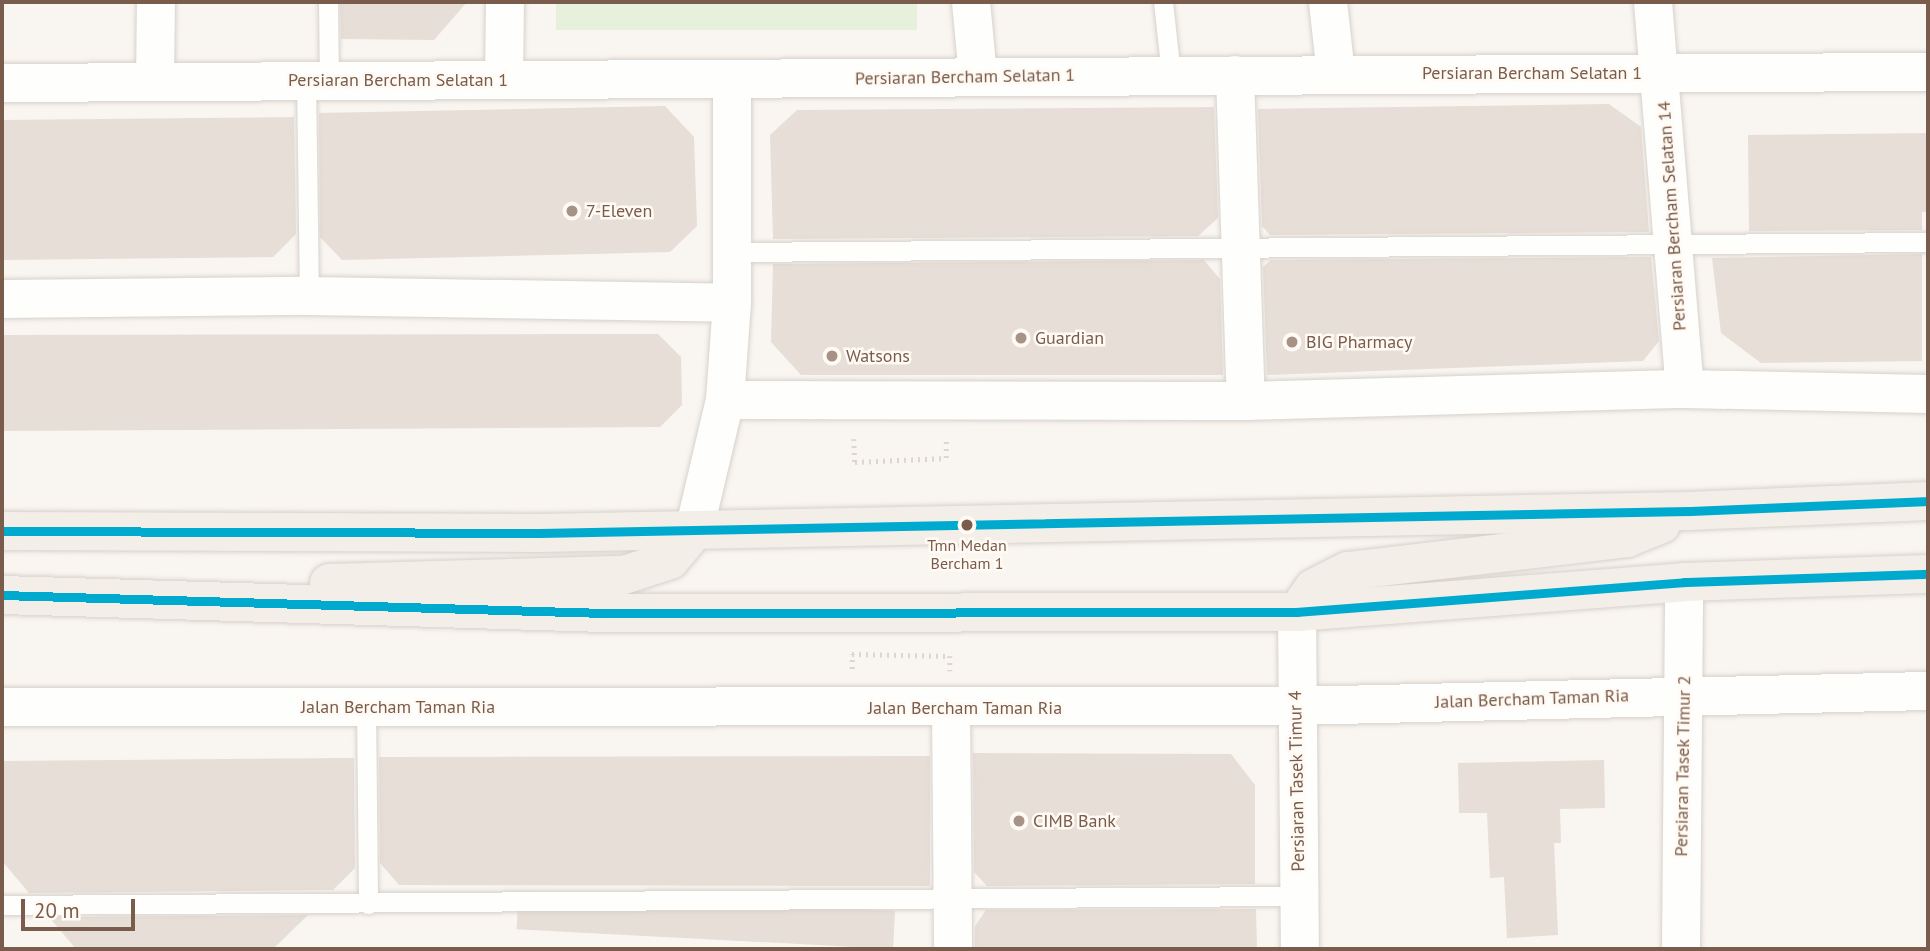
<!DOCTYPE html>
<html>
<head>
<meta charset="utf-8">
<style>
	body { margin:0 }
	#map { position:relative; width:1930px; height:951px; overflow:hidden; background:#f9f5f0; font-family:"PT Sans",sans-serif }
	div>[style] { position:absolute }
	.green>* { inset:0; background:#e7f0db; transform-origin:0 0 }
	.building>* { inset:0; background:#e6ded7; transform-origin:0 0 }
	.path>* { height:4.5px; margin-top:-2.25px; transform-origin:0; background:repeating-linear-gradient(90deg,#dcd5d0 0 2px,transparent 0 7px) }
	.roads { filter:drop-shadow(0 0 2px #d7d1cb) drop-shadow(0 0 2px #d7d1cb) }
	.lane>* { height:19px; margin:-9.5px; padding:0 9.5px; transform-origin:9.5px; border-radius:9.5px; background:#fefefd }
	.street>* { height:38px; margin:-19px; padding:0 19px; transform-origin:19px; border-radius:19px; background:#fefefd }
	.primary>* { height:38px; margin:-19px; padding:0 19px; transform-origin:19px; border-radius:19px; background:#f3eee8 }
	.bus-1>* { height:9px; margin:-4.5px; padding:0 4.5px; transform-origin:4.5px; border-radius:4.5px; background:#00a9ce }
	.dots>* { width:19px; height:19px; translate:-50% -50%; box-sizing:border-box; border:4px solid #fffaf3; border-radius:50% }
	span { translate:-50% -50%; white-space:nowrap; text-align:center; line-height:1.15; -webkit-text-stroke:5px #fffaf3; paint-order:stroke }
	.bus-label { font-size:16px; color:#7a5c4d }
	.street-label { font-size:18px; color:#7a5c4d }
	.poi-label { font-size:18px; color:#7a5c4d }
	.left { translate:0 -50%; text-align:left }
	.frame { position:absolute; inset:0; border:4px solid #7a5c4d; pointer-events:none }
	.scale { position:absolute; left:21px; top:899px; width:114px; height:32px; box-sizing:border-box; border:4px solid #7a5c4d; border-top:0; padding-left:9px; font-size:21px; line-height:24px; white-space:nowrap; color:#7a5c4d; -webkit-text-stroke:5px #fffaf3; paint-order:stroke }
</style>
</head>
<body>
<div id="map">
	<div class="green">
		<i style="left:556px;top:2px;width:361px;height:28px"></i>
	</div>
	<div class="building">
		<i style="clip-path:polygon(340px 2px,467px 2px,434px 40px,341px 39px)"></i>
		<i style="clip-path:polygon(1609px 104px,1641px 127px,1649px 232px,1270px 235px,1262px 226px,1258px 109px)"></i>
		<i style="clip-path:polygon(665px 106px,694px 137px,697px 226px,670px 252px,342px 260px,320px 237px,319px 113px)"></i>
		<i style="clip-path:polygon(1214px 107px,1218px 218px,1198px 236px,773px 239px,770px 135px,797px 110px)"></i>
		<i style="clip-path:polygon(294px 117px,296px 234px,273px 257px,2px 260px,2px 120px)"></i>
		<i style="clip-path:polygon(1928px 133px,1928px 212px,1922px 212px,1922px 230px,1749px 231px,1748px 135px)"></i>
		<i style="clip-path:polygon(1922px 254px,1922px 361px,1761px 363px,1721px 333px,1712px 258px)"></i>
		<i style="clip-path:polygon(1651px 257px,1659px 341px,1643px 361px,1267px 375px,1263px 267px,1271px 260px)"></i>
		<i style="clip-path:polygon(1204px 260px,1220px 279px,1223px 375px,801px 375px,771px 342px,773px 264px)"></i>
		<i style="clip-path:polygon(658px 334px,681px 357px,682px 405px,660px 427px,2px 431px,2px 335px)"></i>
		<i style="clip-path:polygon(973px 753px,1231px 754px,1255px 785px,1255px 884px,987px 886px,974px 872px)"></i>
		<i style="clip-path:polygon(930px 756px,930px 886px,399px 885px,380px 863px,379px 757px)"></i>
		<i style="clip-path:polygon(354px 758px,355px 868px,333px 890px,29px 893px,3px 862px,2px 761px)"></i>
		<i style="clip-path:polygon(1604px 760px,1605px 808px,1560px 809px,1561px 843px,1554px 843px,1558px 935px,1507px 938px,1504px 877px,1490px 878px,1487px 813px,1459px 813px,1458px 763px)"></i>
		<i style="clip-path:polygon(1256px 909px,1257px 949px,975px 949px,975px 926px,986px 910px)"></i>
		<i style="left:895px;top:911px;width:38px;height:377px;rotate:93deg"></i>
		<i style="clip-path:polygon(308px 915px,273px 949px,76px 949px,49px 917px)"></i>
	</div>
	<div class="path">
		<i style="left:854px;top:439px;width:23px;rotate:88deg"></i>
		<i style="left:855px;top:462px;width:91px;rotate:-2.5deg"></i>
		<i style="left:946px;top:458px;width:21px;rotate:-90deg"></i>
		<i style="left:852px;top:669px;width:15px;rotate:-90deg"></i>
		<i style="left:852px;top:654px;width:98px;rotate:1.2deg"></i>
		<i style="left:950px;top:656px;width:15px;rotate:90deg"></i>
	</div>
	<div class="roads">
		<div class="lane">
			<i style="left:328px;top:2px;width:79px;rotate:89.3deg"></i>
			<i style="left:1163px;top:2px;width:73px;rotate:83.7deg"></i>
			<i style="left:306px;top:81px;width:215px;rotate:89.2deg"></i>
			<i style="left:732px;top:252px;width:1196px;rotate:-0.48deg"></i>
			<i style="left:366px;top:707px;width:197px;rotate:89.4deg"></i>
			<i style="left:2px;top:905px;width:1297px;rotate:-0.4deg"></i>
		</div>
		<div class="street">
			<i style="left:971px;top:2px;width:74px;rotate:84.6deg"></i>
			<i style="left:1328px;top:2px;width:72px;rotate:83.7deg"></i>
			<i style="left:1653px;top:2px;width:388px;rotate:85.3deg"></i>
			<i style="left:1235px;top:75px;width:326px;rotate:88.1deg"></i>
			<i style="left:504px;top:80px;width:78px;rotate:-89.3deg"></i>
			<i style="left:155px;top:82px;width:80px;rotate:-89.3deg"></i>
			<i style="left:2px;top:83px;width:1926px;rotate:-0.33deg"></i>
			<i style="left:2px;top:299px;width:307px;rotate:-0.6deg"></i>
			<i style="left:309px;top:296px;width:423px;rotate:0.9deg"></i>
			<i style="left:725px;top:400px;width:521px;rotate:0.11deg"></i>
			<i style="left:1246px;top:401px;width:439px;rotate:-1.6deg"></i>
			<i style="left:1685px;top:389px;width:243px;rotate:1.2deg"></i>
			<i style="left:694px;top:531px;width:135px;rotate:-76.7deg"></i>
			<i style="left:725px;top:400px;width:97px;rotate:-85.9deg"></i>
			<i style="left:732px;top:303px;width:222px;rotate:-90deg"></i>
			<i style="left:1297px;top:612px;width:337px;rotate:89.5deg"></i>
			<i style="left:2px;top:707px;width:1293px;rotate:-0.04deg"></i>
			<i style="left:1295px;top:706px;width:633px;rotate:-1.36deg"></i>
			<i style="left:951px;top:708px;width:241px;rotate:89.5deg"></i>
			<i style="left:1681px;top:949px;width:367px;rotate:-89.5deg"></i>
		</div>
		<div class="primary">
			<i style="left:2px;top:531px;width:537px;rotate:0.21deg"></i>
			<i style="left:539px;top:533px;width:1150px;rotate:-1.1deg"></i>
			<i style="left:1689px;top:511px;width:239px;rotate:-2.4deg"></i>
			<i style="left:329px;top:583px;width:295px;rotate:-1.6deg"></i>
			<i style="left:624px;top:575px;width:48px;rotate:-18.1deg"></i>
			<i style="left:670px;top:560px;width:38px;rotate:-50deg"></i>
			<i style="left:2px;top:595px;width:603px;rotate:1.71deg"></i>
			<i style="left:605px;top:613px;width:692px;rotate:-0.08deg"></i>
			<i style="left:1297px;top:612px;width:388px;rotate:-4.4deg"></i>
			<i style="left:1684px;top:582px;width:244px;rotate:-1.9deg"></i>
			<i style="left:1297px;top:612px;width:29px;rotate:-55deg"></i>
			<i style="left:1314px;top:588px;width:38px;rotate:-27deg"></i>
			<i style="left:1348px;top:571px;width:281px;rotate:-6.7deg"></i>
			<i style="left:1627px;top:538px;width:37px;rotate:-22deg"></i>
		</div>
	</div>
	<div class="bus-1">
		<i style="left:2px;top:531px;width:537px;rotate:0.21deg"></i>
		<i style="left:539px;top:533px;width:1150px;rotate:-1.1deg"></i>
		<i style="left:1689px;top:511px;width:239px;rotate:-2.4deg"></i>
		<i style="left:2px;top:595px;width:603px;rotate:1.71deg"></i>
		<i style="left:605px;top:613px;width:692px;rotate:-0.08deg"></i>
		<i style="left:1297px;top:612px;width:388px;rotate:-4.4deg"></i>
		<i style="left:1684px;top:582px;width:244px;rotate:-1.9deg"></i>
	</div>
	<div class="dots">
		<i style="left:572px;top:211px;background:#a69286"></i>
		<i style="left:1021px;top:338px;background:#a69286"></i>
		<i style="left:1292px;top:342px;background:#a69286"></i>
		<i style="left:832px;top:356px;background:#a69286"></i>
		<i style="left:967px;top:525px;background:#7a5c4d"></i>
		<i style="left:1019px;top:821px;background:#a69286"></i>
	</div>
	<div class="bus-label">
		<span style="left:967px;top:554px">Tmn Medan<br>Bercham 1</span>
	</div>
	<div class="street-label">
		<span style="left:1532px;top:73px">Persiaran Bercham Selatan 1</span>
		<span style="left:965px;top:77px;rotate:-1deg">Persiaran Bercham Selatan 1</span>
		<span style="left:398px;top:80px">Persiaran Bercham Selatan 1</span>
		<span style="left:1672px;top:216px;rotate:-94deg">Persiaran Bercham Selatan 14</span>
		<span style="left:1532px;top:699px;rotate:-2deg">Jalan Bercham Taman Ria</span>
		<span style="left:398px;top:707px">Jalan Bercham Taman Ria</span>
		<span style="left:965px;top:708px">Jalan Bercham Taman Ria</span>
		<span style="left:1683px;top:766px;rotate:-89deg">Persiaran Tasek Timur 2</span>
		<span style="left:1297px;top:781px;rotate:-91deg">Persiaran Tasek Timur 4</span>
	</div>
	<div class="poi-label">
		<span class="left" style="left:586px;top:211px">7-Eleven</span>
		<span class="left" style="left:1035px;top:338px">Guardian</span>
		<span class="left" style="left:1306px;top:342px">BIG Pharmacy</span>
		<span class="left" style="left:846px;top:356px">Watsons</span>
		<span class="left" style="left:1033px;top:821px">CIMB Bank</span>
	</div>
	<div class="frame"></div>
	<div class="scale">20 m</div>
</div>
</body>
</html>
